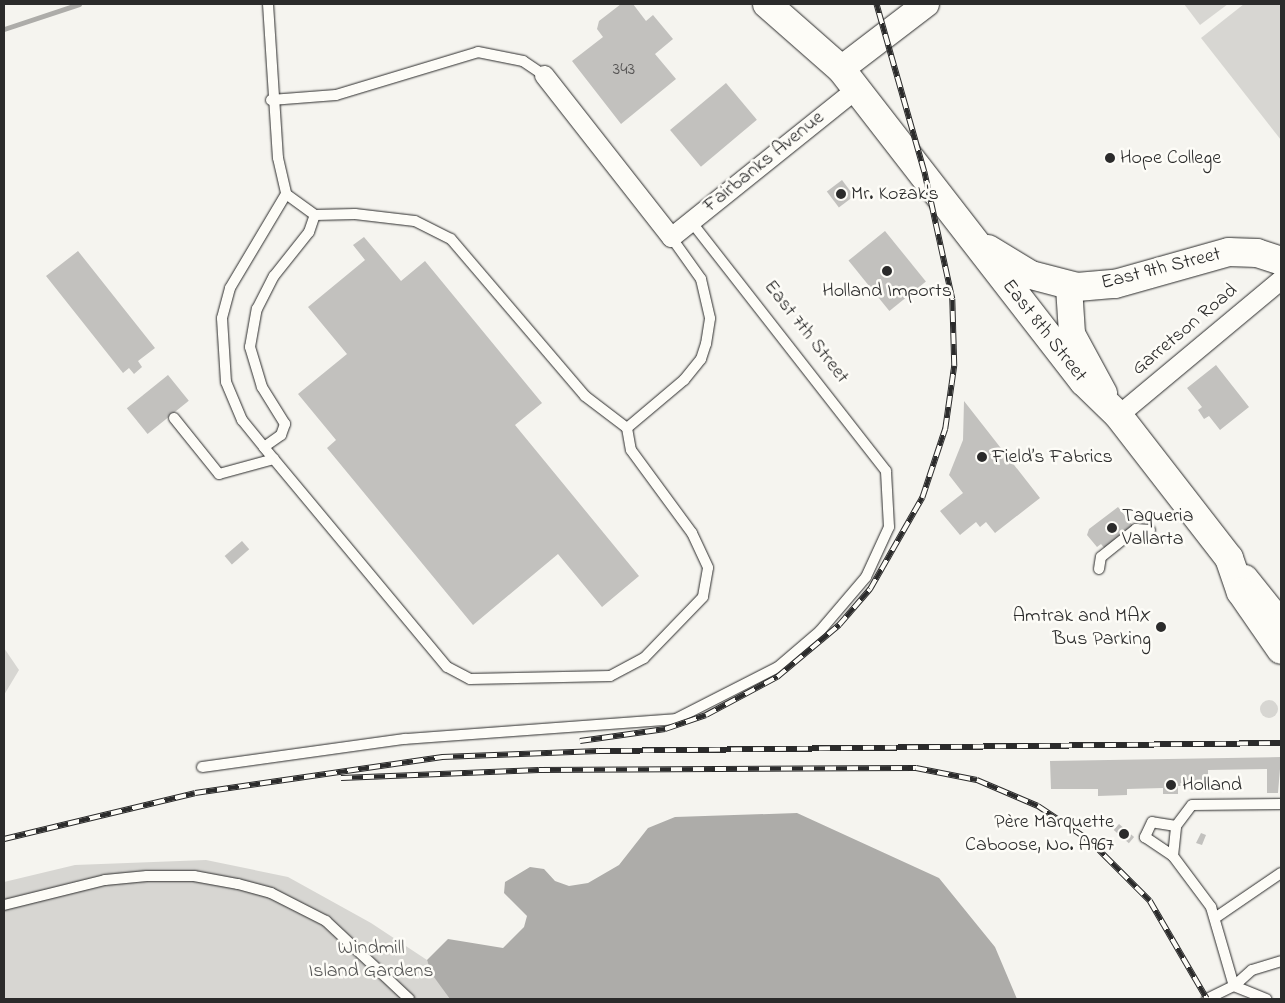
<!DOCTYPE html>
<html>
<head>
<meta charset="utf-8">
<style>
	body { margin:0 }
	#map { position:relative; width:1285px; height:1003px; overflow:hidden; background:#f5f4ef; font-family:"Indie Flower",sans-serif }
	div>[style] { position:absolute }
	.green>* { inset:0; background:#d7d6d2 }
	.round { border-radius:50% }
	.water>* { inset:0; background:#adaca9 }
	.stream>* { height:5px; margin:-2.5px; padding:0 2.5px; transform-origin:2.5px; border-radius:2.5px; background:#adaca9 }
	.building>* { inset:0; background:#c2c1be; transform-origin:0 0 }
	.roads { filter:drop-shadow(0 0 1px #2b2b2b) drop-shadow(0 0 1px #2b2b2b) }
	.lane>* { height:10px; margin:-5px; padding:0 5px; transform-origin:5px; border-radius:5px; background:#fdfcf7 }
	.street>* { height:19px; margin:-9.5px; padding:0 9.5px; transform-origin:9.5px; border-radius:9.5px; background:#fdfcf7 }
	.secondary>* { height:26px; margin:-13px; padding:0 13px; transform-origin:13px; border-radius:13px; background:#fdfcf7 }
	.primary>* { height:28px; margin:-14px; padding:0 14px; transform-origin:14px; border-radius:14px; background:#fdfcf7 }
	.rail>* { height:5.5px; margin-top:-2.75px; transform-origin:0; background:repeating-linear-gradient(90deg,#fdfcf7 0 11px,#2b2b2b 0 22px); box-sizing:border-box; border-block:1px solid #2b2b2b }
	.dots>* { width:14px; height:14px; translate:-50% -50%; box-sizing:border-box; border:2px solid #fdfcf7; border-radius:50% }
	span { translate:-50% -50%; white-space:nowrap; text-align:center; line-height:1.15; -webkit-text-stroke:5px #fdfcf7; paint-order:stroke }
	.number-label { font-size:18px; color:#515050 }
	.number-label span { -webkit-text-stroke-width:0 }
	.poi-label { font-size:20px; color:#2b2b2b }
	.left { translate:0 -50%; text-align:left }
	.right { translate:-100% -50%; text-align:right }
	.street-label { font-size:20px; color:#2b2b2b }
	.park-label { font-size:20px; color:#565655 }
	.frame { position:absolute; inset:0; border:5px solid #2b2b2b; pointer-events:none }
</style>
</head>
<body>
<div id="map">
	<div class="green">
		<i style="clip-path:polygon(1184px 4px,1228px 4px,1200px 25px)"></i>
		<i style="clip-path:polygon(1244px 4px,1281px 4px,1281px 140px,1201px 38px)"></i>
		<i style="clip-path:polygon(4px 648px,19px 670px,4px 695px)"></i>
		<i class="round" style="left:1260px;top:700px;width:18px;height:18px"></i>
		<i style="clip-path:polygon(206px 860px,288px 877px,371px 923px,427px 960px,431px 973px,452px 999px,4px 999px,4px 882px,75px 865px)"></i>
	</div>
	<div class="water">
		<i style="clip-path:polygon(797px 813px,939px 878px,995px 947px,1017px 999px,450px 999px,431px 973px,427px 960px,448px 939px,503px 948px,524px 927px,527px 916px,504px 893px,505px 882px,530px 867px,544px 869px,555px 881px,569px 886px,588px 883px,619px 865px,648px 828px,675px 817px)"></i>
	</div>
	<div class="stream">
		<i style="left:4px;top:29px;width:79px;rotate:-18.4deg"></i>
	</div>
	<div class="building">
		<i style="clip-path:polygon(621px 4px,633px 4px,646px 21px,653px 15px,673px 39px,655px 54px,676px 79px,621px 124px,572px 61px,603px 37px,597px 29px,599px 21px)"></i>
		<i style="left:726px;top:83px;width:48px;height:73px;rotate:50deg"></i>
		<i style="left:842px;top:180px;width:20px;height:19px;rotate:53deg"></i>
		<i style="left:885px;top:231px;width:65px;height:47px;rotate:51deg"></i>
		<i style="clip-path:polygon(364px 237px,401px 281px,425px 261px,542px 403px,515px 425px,639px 576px,602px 607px,558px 554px,473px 625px,327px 448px,336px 440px,298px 394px,347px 354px,308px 307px,365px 260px,353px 245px)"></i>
		<i style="clip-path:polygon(78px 251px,155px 348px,138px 361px,142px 367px,134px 374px,129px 368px,123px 373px,46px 276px)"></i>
		<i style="clip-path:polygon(1216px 365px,1249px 407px,1220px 430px,1209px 416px,1204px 419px,1198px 410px,1202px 407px,1187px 388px)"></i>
		<i style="left:168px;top:375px;width:33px;height:53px;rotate:51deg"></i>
		<i style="clip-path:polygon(964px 401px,1040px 498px,995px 533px,986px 522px,980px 527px,976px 522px,960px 535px,940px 511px,963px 493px,949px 475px,963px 440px)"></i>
		<i style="clip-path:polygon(1118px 507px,1134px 527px,1106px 550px,1101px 544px,1097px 547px,1087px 535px,1089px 529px)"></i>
		<i style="left:242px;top:541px;width:11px;height:23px;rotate:49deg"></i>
		<i style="clip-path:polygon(1281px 757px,1278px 793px,1267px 793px,1267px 769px,1208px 770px,1208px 786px,1178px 786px,1178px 794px,1163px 794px,1163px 788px,1127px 789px,1127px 795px,1098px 796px,1098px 789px,1051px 789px,1050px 761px)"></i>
		<i style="left:1119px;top:824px;width:20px;height:8px;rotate:41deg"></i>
		<i style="clip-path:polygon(1201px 833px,1206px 835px,1202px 845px,1196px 843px)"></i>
	</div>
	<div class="roads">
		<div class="lane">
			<i style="left:268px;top:4px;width:154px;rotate:86.3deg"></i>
			<i style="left:278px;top:158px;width:37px;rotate:77deg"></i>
			<i style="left:286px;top:194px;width:36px;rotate:36deg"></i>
			<i style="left:271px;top:100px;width:65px;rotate:-4.4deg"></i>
			<i style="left:336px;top:95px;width:148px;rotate:-16.8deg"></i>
			<i style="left:478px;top:52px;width:46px;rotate:11.3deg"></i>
			<i style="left:523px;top:61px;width:25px;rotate:34deg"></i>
			<i style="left:174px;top:418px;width:72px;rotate:51.2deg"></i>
			<i style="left:219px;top:474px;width:57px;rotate:-15.3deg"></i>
			<i style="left:627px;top:428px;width:75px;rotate:-40.1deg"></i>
			<i style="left:684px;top:380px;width:27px;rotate:-51deg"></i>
			<i style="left:701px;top:359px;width:16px;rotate:-72deg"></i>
			<i style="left:706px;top:344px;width:26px;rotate:-81deg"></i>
			<i style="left:710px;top:318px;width:40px;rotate:-103deg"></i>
			<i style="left:701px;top:279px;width:52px;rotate:-125.5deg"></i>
			<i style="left:264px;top:447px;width:21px;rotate:-35deg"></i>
			<i style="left:281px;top:435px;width:12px;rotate:-70deg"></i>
			<i style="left:285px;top:424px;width:44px;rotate:-121.9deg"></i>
			<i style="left:262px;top:387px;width:42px;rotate:-106.7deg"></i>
			<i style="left:250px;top:347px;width:39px;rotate:-80deg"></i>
			<i style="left:257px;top:309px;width:37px;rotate:-63deg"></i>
			<i style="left:274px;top:276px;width:56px;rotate:-51.5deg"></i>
			<i style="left:309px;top:232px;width:18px;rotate:-71deg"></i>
			<i style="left:315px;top:215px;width:40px;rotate:-1.4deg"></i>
			<i style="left:355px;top:214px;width:60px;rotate:6.7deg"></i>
			<i style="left:415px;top:221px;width:40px;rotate:26.6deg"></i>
			<i style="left:451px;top:239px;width:206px;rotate:49.5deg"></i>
			<i style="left:585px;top:396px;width:53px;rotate:37.3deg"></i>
			<i style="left:627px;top:428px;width:22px;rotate:80deg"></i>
			<i style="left:631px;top:450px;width:103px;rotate:53.7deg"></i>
			<i style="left:692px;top:533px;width:38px;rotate:65deg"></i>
			<i style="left:708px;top:568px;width:29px;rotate:100deg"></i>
			<i style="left:703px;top:597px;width:85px;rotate:134deg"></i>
			<i style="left:644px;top:658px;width:38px;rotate:152deg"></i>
			<i style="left:610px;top:676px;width:140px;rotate:178.8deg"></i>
			<i style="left:470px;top:679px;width:26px;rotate:-152deg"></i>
			<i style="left:447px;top:667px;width:286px;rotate:-129.8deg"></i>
			<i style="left:264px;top:447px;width:35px;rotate:-129deg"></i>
			<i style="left:242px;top:420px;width:41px;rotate:-112.8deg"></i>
			<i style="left:226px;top:382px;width:64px;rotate:-93.6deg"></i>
			<i style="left:222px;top:318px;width:31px;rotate:-75deg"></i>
			<i style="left:230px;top:288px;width:109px;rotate:-59.2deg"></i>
			<i style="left:1099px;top:569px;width:12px;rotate:-81deg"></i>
			<i style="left:1101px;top:557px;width:45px;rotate:-38.7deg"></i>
			<i style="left:1136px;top:529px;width:14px;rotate:4deg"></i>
			<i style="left:202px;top:767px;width:205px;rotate:-7.9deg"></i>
			<i style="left:405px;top:739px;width:272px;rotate:-4.2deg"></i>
			<i style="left:676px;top:719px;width:114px;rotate:-27deg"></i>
			<i style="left:778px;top:667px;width:55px;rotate:-40.6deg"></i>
			<i style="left:820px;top:631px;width:71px;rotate:-49.6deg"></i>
			<i style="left:866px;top:577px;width:55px;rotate:-65.3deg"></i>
			<i style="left:889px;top:527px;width:56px;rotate:-93.1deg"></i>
			<i style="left:886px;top:471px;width:317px;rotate:-128deg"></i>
			<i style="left:1176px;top:826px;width:24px;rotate:-171deg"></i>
			<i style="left:1152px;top:822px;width:17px;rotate:115deg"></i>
			<i style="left:1145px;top:837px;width:34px;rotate:34deg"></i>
			<i style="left:1173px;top:856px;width:64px;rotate:53.3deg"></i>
			<i style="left:1211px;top:907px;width:82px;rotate:73.8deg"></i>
			<i style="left:1173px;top:856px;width:30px;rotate:-84deg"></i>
			<i style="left:1176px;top:826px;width:26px;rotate:-53deg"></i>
			<i style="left:1192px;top:805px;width:89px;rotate:-0.6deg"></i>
			<i style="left:4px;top:905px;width:104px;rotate:-13.9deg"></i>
			<i style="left:105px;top:880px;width:42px;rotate:-5.4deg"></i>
			<i style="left:147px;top:876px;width:47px"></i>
			<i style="left:194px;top:876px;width:45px;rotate:10.3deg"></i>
			<i style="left:238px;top:884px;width:34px;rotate:15deg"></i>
			<i style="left:271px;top:893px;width:62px;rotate:27deg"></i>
			<i style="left:326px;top:921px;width:114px;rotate:43.2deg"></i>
			<i style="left:1215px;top:918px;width:80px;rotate:-34.3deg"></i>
			<i style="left:1234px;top:986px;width:35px;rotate:22deg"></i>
			<i style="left:1207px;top:999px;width:30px;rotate:-26deg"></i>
			<i style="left:1234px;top:986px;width:24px;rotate:-42deg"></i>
			<i style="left:1252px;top:970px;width:30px;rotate:-17deg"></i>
		</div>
		<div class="street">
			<i style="left:544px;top:75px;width:206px;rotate:51.9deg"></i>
			<i style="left:671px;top:237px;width:238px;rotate:-38.7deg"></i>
			<i style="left:1118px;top:415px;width:212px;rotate:-39.8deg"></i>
		</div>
		<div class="secondary">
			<i style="left:841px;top:69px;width:107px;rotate:-37.4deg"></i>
			<i style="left:1069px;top:287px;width:47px;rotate:86.3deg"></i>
			<i style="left:1072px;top:334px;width:67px;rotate:61.5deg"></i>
			<i style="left:1245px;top:578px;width:58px;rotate:51.3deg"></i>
		</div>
		<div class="primary">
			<i style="left:767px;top:4px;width:98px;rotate:41.3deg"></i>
			<i style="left:841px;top:69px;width:396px;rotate:52.2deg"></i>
			<i style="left:1084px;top:382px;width:47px;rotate:44.1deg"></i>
			<i style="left:1118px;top:415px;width:181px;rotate:52.2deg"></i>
			<i style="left:1229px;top:558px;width:36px;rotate:71deg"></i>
			<i style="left:1241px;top:592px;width:70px;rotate:55.4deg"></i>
			<i style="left:988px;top:249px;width:50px;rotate:31.2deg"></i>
			<i style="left:1031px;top:275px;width:48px;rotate:14.6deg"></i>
			<i style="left:1077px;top:287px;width:38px;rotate:-5deg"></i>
			<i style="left:1115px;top:284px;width:118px;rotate:-15.7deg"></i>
			<i style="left:1229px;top:252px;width:28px;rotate:2deg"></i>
			<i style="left:1257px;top:253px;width:25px;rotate:18deg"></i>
		</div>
	</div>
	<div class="rail">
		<i style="left:580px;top:741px;width:86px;rotate:-8deg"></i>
		<i style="left:665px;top:729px;width:43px;rotate:-18.9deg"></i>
		<i style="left:706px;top:715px;width:81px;rotate:-28.2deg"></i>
		<i style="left:777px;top:677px;width:81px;rotate:-40deg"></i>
		<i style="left:839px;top:625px;width:48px;rotate:-49.3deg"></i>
		<i style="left:870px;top:589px;width:105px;rotate:-60.3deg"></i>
		<i style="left:922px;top:498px;width:73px;rotate:-71.6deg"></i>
		<i style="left:945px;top:429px;width:64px;rotate:-81.9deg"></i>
		<i style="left:954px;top:366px;width:67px;rotate:-91.7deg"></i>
		<i style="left:952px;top:299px;width:130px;rotate:-102.4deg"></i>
		<i style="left:924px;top:172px;width:175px;rotate:-105.9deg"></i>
		<i style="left:341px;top:778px;width:198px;rotate:-2.3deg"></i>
		<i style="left:539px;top:770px;width:377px;rotate:-0.3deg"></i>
		<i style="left:916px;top:768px;width:62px;rotate:11.1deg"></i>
		<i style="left:977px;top:780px;width:66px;rotate:23.1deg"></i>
		<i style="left:1038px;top:806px;width:61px;rotate:33.7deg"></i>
		<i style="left:1089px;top:840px;width:86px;rotate:45deg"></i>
		<i style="left:1150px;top:901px;width:113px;rotate:59.8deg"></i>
		<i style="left:4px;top:839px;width:196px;rotate:-13.5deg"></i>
		<i style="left:195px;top:793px;width:250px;rotate:-8.3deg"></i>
		<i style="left:442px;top:757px;width:157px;rotate:-2.2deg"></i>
		<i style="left:599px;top:751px;width:682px;rotate:-0.67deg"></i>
	</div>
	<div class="dots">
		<i style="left:1110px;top:158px;background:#2b2b2b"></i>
		<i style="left:841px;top:194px;background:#2b2b2b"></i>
		<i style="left:887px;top:271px;background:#2b2b2b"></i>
		<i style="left:982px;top:457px;background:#2b2b2b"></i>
		<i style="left:1112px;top:528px;background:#2b2b2b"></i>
		<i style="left:1161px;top:627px;background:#2b2b2b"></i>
		<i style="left:1171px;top:785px;background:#2b2b2b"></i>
		<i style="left:1124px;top:834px;background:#2b2b2b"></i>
	</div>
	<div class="number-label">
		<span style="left:624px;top:70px">343</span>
	</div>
	<div class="poi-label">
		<span class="left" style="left:1120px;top:158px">Hope College</span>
		<span class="left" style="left:851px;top:194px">Mr. Kozak's</span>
		<span style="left:887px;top:291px">Holland Imports</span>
		<span class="left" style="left:992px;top:457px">Field’s Fabrics</span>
		<span class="left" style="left:1122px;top:528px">Taqueria<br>Vallarta</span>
		<span class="right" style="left:1151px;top:628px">Amtrak and MAX<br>Bus Parking</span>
		<span class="left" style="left:1182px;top:785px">Holland</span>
		<span class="right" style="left:1114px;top:834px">Père Marquette<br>Caboose, No. A967</span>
	</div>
	<div class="street-label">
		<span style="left:764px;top:162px;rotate:-39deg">Fairbanks Avenue</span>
		<span style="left:1161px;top:269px;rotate:-14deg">East 9th Street</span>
		<span style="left:1185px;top:330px;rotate:-40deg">Garretson Road</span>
		<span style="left:1044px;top:331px;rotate:52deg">East 8th Street</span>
		<span style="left:806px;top:332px;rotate:52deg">East 7th Street</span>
	</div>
	<div class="park-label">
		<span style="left:371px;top:960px">Windmill<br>Island Gardens</span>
	</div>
	<div class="frame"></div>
</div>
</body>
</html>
